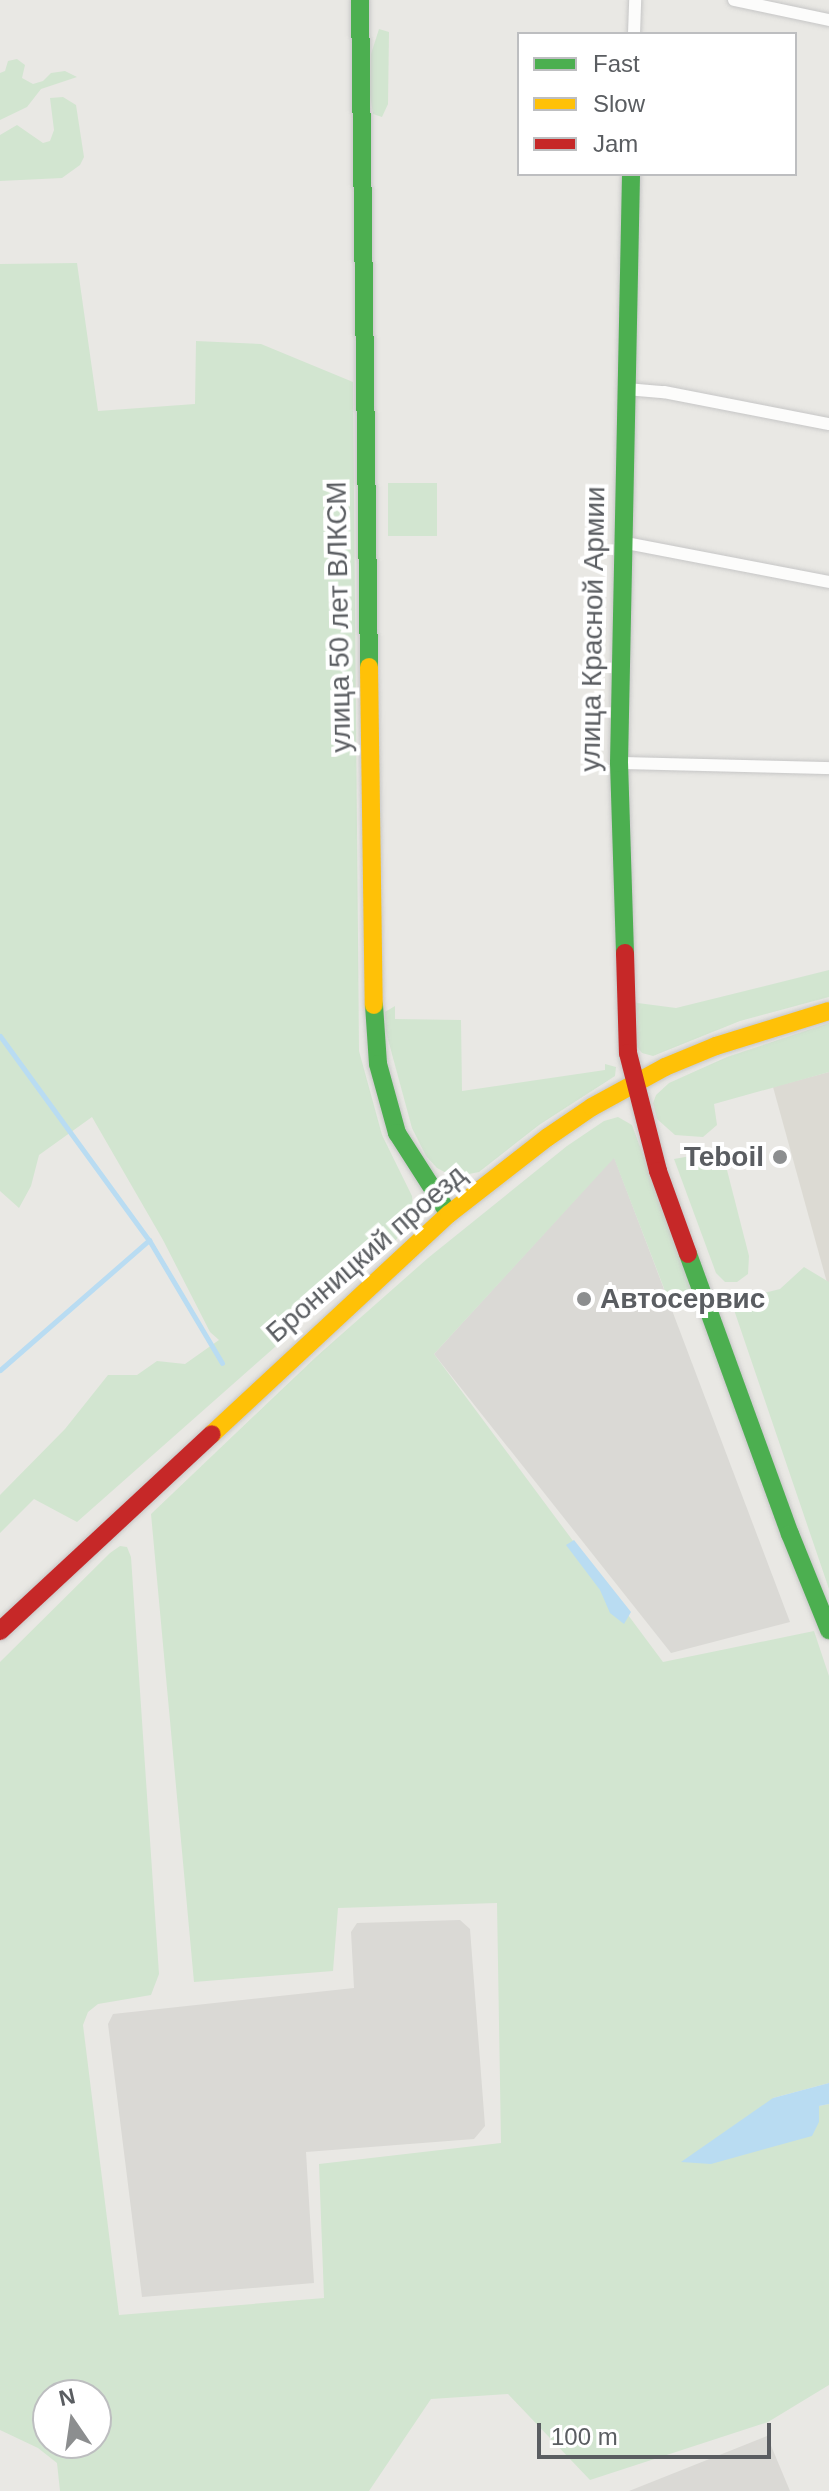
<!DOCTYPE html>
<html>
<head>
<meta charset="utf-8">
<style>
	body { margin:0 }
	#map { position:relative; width:829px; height:2491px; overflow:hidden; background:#e9e8e4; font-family:Helvetica,sans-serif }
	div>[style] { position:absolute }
	.industrial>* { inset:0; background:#dad9d5 }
	.education>* { inset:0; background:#dcdad3 }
	.green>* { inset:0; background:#d2e5d0; transform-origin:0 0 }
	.water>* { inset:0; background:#b9dcf2 }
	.stream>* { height:5px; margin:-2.5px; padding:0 2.5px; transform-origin:2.5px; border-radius:2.5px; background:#b9dcf2 }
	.roads { filter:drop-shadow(0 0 2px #c6c6c6) drop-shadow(0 0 2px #c6c6c6) }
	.street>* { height:12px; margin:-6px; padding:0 6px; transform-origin:6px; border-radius:6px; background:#fcfcfb }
	.fast>* { height:18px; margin:-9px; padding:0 9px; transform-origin:9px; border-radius:9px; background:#4caf50 }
	.slow>* { height:18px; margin:-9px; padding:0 9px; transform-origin:9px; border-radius:9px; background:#ffc107 }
	.jam>* { height:18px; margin:-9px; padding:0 9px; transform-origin:9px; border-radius:9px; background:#c62828 }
	.dots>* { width:22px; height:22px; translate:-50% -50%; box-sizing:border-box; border:4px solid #fff; border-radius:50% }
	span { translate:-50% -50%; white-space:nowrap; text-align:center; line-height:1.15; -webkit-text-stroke:8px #fff; paint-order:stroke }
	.street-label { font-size:28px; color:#5a5d61 }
	.poi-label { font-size:28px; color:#5a5d61; font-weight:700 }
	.right { translate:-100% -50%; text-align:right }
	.left { translate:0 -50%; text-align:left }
	.legend { position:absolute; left:517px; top:32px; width:280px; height:144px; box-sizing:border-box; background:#fff; border:2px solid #bdbec0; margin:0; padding:10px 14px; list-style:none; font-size:24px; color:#5a5d61 }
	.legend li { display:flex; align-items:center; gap:16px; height:40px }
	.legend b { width:40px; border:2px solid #bdbec0 }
	.north { position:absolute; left:32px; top:2379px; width:80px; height:80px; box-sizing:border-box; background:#fff; border:2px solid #bdbec0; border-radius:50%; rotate:347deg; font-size:22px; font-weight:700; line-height:32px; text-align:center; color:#5a5d61 }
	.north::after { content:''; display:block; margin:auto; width:28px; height:36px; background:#8c8e8f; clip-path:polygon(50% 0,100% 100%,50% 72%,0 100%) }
	.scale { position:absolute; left:537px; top:2423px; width:234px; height:36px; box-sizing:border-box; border:4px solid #5a5d61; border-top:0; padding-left:10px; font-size:24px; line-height:28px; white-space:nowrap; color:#5a5d61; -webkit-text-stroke:6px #fff; paint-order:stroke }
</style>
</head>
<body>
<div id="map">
	<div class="industrial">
		<i style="clip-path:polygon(614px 1157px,790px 1622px,671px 1653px,434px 1354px)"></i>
		<i style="clip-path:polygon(460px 1920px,470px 1929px,485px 2126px,474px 2139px,306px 2152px,314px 2283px,142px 2297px,108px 2024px,113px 2014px,354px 1988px,351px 1932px,357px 1923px)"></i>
		<i style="clip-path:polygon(767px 2436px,790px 2491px,629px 2491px)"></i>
	</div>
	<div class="education">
		<i style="clip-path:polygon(829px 1072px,829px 1290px,773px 1087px)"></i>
	</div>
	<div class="green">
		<i style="clip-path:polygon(379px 29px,389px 32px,388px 104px,382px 117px,373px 114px,370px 95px,371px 54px)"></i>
		<i style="clip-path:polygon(17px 59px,25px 65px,22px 78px,33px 84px,43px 81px,51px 73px,65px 71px,77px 77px,41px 89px,27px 107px,0 120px,0 73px,5px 71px,8px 61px)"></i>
		<i style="clip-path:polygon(63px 97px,76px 105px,84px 157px,80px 165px,62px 178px,0 181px,0 135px,17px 125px,43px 143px,50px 141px,54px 130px,50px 98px)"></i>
		<i style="clip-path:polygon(77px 263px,98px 411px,195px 404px,196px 341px,261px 344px,353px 382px,359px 1051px,382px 1135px,412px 1196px,414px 1216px,396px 1240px,77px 1522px,34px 1499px,0 1533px,0 1495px,65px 1429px,108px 1375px,137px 1375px,157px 1361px,185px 1364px,219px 1340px,210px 1332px,163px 1240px,92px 1117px,39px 1155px,31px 1186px,19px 1208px,0 1191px,0 264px)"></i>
		<i style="left:437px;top:483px;width:53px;height:49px;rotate:90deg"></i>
		<i style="clip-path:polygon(829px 970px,829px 997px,740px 1021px,653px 1056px,642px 1053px,634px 1043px,630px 1002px,676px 1008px)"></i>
		<i style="clip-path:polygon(395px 1006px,395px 1019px,461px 1020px,462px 1091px,605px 1070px,605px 1064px,616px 1067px,615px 1076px,539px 1125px,479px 1172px,454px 1177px,437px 1168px,426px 1156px,412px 1128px,386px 1032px,385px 1012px)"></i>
		<i style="clip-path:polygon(829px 1023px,829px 1072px,714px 1104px,717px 1125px,703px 1137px,675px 1135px,657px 1119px,653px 1103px,656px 1095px,669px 1083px,727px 1057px)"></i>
		<i style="clip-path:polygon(evenodd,618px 1117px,632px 1125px,692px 1288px,690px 1292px,670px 1304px,614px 1158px,434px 1354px,663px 1662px,814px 1631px,829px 1676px,829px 2083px,773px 2098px,819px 2122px,819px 2106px,829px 2104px,829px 2385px,768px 2422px,590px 2480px,508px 2394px,431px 2399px,369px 2491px,60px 2491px,57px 2463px,38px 2448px,0 2430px,0 1662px,110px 1553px,120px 1546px,127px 1547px,131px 1557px,159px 1974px,151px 1995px,98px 2004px,88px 2012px,83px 2025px,119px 2315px,324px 2298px,319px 2164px,501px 2143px,497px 1903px,338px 1908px,333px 1971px,194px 1982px,151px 1514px,317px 1356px,428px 1258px,567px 1146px,604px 1121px,618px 1117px,48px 2395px,96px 2395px,96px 2443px,48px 2443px,48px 2395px)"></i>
		<i style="clip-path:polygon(707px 1153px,718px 1158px,727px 1170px,749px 1256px,748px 1274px,737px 1282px,725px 1282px,716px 1273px,674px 1159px)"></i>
		<i style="clip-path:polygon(804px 1267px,829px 1282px,829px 1589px,731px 1301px,780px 1289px)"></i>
	</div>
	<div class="water">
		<i style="clip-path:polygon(574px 1540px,631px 1612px,624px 1624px,610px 1613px,600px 1590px,566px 1545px)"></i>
		<i style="clip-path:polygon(829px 2083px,829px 2104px,819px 2106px,819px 2122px,812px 2136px,711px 2164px,681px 2162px,773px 2098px)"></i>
	</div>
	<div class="stream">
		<i style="left:0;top:1036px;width:253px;rotate:53.9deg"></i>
		<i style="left:149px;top:1240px;width:143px;rotate:59.3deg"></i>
		<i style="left:0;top:1370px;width:198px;rotate:-41.1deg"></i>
	</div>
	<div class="roads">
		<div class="street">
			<i style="left:734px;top:0;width:97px;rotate:11.9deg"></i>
			<i style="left:634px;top:34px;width:34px;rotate:-88deg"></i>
			<i style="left:626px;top:389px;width:38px;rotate:5deg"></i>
			<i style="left:664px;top:392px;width:168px;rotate:11deg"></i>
			<i style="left:621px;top:542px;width:212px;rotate:10.9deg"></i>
			<i style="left:619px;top:763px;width:210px;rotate:1.4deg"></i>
		</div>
		<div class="fast">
			<i style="left:360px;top:0;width:667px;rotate:89.23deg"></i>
			<i style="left:625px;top:953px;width:190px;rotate:-91.8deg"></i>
			<i style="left:619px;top:763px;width:589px;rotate:-88.83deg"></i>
			<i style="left:374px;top:1005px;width:59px;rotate:86.1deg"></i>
			<i style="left:378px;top:1064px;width:72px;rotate:74.6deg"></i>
			<i style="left:397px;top:1133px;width:96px;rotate:57.3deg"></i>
			<i style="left:688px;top:1254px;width:298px;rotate:70deg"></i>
			<i style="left:790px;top:1534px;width:104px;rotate:67.9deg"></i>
		</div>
		<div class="slow">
			<i style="left:369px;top:667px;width:338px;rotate:89.2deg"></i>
			<i style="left:212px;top:1434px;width:323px;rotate:-42.9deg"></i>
			<i style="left:449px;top:1214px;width:125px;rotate:-37.9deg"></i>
			<i style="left:548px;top:1137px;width:53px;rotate:-34.3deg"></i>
			<i style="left:592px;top:1107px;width:83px;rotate:-28.7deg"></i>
			<i style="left:665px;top:1067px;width:55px;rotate:-22.4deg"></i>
			<i style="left:716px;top:1046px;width:118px;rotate:-17.2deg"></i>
		</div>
		<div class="jam">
			<i style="left:625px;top:953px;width:100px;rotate:88.3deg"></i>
			<i style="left:628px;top:1053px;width:122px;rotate:75.7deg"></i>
			<i style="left:658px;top:1171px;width:88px;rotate:70.1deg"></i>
			<i style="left:0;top:1631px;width:289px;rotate:-42.9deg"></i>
		</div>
	</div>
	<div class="dots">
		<i style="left:780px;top:1157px;background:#8c8e8f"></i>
		<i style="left:584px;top:1299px;background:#8c8e8f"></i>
	</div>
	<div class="street-label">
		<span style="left:339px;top:617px;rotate:-91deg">улица 50 лет ВЛКСМ</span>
		<span style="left:593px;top:629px;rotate:-89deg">улица Красной Армии</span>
		<span style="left:366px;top:1254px;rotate:-41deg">Бронницкий проезд</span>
	</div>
	<div class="poi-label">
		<span class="right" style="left:764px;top:1157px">Teboil</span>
		<span class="left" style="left:600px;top:1299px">Автосервис</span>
	</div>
	<ul class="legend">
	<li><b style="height:10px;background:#4caf50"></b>Fast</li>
	<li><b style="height:10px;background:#ffc107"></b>Slow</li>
	<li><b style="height:10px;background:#c62828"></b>Jam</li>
	</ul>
	<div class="north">N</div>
	<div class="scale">100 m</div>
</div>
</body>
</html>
